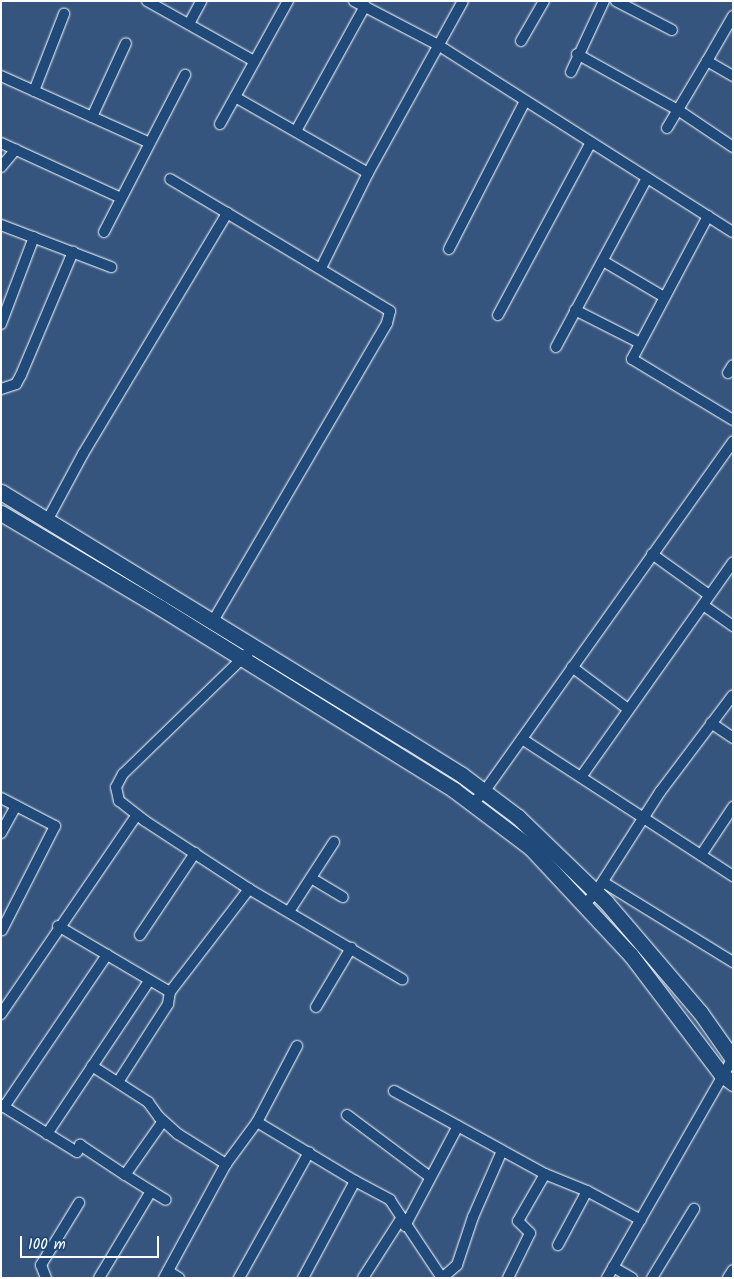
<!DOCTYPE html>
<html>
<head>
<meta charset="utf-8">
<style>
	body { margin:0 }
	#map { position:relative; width:734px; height:1279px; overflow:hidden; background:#35557f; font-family:Kalam,sans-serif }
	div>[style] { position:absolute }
	.roads { filter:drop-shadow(0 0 1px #fff) drop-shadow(0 0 1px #fff) }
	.street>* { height:10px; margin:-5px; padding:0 5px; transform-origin:5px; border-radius:5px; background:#1f4a7a }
	.secondary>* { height:15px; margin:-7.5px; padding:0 7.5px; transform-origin:7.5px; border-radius:7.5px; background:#1f4a7a }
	span { translate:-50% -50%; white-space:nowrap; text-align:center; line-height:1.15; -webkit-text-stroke:4px #1f4a7a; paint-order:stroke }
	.frame { position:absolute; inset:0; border:2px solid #fff; pointer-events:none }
	.scale { position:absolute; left:20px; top:1236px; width:139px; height:22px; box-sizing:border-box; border:2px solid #fff; border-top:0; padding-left:6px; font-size:15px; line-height:18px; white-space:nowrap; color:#fff; -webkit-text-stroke:4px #1f4a7a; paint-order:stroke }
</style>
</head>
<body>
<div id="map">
	<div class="roads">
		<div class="street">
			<i style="left:147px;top:1px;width:123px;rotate:29.3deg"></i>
			<i style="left:354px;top:1px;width:95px;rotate:27.6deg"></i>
			<i style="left:438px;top:45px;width:349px;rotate:32.4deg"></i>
			<i style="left:616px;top:1px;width:63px;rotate:27.4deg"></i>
			<i style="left:733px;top:16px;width:52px;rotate:120deg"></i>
			<i style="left:707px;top:61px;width:30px;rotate:30deg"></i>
			<i style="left:189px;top:24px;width:26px;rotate:-62deg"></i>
			<i style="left:521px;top:41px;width:46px;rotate:-60.1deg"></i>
			<i style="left:577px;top:54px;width:115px;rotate:29deg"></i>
			<i style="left:678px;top:110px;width:66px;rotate:33.9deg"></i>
			<i style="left:571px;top:72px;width:78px;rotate:-65.1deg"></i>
			<i style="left:1px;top:76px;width:163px;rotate:24.2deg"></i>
			<i style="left:34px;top:91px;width:83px;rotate:-68.7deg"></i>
			<i style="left:235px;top:97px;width:153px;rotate:29.7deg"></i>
			<i style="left:92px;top:117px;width:81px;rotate:-65.3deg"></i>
			<i style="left:220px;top:124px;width:141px;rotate:-61.1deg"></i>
			<i style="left:667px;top:128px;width:78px;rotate:-59.2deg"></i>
			<i style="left:296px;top:131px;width:143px;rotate:-61.1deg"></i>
			<i style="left:1px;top:143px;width:132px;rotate:24.6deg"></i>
			<i style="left:1px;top:167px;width:23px;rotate:-50deg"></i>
			<i style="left:708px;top:216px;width:162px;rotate:118deg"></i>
			<i style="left:632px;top:359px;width:118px;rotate:31.1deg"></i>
			<i style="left:1px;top:225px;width:118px;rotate:20.9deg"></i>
			<i style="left:104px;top:232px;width:177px;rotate:-62.7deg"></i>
			<i style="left:449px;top:249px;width:166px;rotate:-62.8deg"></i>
			<i style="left:603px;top:261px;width:71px;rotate:30.5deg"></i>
			<i style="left:321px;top:268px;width:106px;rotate:-63.7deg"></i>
			<i style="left:368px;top:173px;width:196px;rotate:-61.1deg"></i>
			<i style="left:575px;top:310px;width:73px;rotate:26.9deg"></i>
			<i style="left:498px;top:315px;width:196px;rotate:-61.7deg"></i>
			<i style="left:1px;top:324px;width:93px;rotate:-69.2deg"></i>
			<i style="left:556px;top:347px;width:192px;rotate:-61.7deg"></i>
			<i style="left:728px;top:373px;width:9px;rotate:-58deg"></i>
			<i style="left:1px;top:389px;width:16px;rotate:-18deg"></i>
			<i style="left:16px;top:384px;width:10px;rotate:-61deg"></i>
			<i style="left:21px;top:375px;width:134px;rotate:-67.1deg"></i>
			<i style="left:48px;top:519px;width:74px;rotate:-61.7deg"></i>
			<i style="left:83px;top:454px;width:281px;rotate:-59.1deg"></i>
			<i style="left:227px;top:213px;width:66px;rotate:-149.2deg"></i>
			<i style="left:652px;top:554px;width:70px;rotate:35.7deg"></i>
			<i style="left:703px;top:605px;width:37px;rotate:35deg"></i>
			<i style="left:213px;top:621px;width:345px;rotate:-59.7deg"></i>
			<i style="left:387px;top:323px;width:12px;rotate:-76deg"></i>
			<i style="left:390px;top:311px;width:190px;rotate:-149deg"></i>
			<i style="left:572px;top:667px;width:70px;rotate:36.9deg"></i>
			<i style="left:711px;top:723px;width:27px;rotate:34deg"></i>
			<i style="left:522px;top:739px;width:252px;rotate:33deg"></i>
			<i style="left:581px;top:777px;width:263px;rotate:-54.7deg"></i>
			<i style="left:1px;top:798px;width:61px;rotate:27.4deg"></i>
			<i style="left:55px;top:826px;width:117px;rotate:117deg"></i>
			<i style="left:472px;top:804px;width:17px;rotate:-45deg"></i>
			<i style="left:484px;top:792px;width:430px;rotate:-54.6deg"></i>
			<i style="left:1px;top:833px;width:31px;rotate:-61deg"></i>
			<i style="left:701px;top:855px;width:58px;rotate:-56.3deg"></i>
			<i style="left:311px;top:878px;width:37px;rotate:31deg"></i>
			<i style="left:603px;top:882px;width:153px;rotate:31.6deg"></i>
			<i style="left:249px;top:889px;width:178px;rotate:30.5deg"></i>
			<i style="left:585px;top:904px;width:16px;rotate:-47deg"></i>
			<i style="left:596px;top:892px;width:119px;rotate:-57.4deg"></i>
			<i style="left:660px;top:792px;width:121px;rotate:-53deg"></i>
			<i style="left:290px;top:910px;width:81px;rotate:-57.1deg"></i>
			<i style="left:58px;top:926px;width:130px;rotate:30.5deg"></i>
			<i style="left:170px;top:992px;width:130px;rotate:-52.5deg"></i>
			<i style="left:249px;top:889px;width:124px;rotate:-146.8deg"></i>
			<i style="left:145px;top:821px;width:33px;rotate:-142deg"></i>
			<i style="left:119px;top:801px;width:14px;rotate:-102deg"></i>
			<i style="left:116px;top:787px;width:15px;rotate:-62deg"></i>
			<i style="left:123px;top:774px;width:184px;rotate:-44.1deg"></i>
			<i style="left:140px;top:935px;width:99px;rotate:-56.1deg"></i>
			<i style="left:316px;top:1007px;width:69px;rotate:-59.3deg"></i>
			<i style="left:1px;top:1014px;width:241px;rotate:-55.7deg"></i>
			<i style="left:92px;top:1066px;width:67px;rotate:32.7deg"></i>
			<i style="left:148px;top:1102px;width:19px;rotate:54deg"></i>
			<i style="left:159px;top:1117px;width:25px;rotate:42deg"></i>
			<i style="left:178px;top:1134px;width:57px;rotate:32deg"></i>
			<i style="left:226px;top:1164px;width:52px;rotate:-53.6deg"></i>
			<i style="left:257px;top:1122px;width:114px;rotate:31deg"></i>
			<i style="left:355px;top:1181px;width:110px;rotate:118.2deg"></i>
			<i style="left:118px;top:1082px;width:93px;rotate:-57.3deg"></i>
			<i style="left:168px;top:1004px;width:12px;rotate:-81deg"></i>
			<i style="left:394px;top:1091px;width:172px;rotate:28.8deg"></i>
			<i style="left:545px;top:1174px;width:45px;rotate:22deg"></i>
			<i style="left:587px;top:1191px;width:61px;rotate:28.2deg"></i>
			<i style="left:1px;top:1105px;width:89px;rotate:31.7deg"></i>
			<i style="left:77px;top:1152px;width:8px;rotate:-67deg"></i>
			<i style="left:80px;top:1145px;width:54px;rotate:33.7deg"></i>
			<i style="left:4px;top:1107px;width:184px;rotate:-55.9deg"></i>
			<i style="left:347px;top:1115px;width:104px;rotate:36.8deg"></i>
			<i style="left:257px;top:1122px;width:86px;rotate:-62.2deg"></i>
			<i style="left:47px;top:1134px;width:184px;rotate:-56.3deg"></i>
			<i style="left:355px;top:1181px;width:40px;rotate:28deg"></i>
			<i style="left:390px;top:1200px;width:94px;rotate:56.3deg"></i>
			<i style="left:151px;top:1191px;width:17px;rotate:31deg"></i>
			<i style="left:405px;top:1226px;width:113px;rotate:-62.1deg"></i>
			<i style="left:558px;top:1245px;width:61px;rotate:-61.8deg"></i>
			<i style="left:613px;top:1267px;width:22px;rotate:30deg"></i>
			<i style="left:168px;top:1271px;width:13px;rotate:32deg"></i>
			<i style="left:46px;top:1278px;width:14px;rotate:-111deg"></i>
			<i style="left:41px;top:1265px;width:73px;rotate:-58.5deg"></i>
			<i style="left:99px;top:1278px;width:101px;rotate:-59.1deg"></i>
			<i style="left:151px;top:1191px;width:31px;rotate:-148deg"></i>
			<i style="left:125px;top:1175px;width:66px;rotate:-54.9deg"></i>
			<i style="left:164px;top:1278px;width:130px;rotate:-61.5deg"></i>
			<i style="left:239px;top:1278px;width:144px;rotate:-60.9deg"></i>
			<i style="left:363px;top:1278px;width:72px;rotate:-57.4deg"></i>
			<i style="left:442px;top:1278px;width:20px;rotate:-41deg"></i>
			<i style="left:457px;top:1265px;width:51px;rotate:-71.6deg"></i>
			<i style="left:473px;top:1217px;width:72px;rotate:-66.3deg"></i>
			<i style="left:508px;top:1278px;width:50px;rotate:-63.9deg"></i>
			<i style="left:530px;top:1233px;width:17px;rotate:-135deg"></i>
			<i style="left:518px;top:1221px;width:54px;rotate:-60.1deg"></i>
			<i style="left:607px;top:1278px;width:254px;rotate:-60.2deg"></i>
			<i style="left:652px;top:1278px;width:81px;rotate:-58.7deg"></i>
			<i style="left:728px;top:1278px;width:9px;rotate:-58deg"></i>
		</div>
		<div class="secondary">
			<i style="left:1px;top:492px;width:475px;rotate:31.5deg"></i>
			<i style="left:406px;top:740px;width:66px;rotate:32deg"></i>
			<i style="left:462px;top:775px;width:70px;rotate:36.9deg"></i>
			<i style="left:518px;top:817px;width:122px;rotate:44deg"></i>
			<i style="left:606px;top:902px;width:145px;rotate:49.5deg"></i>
			<i style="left:700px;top:1012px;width:57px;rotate:54.9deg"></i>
			<i style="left:1px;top:513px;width:186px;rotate:30.7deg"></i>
			<i style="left:161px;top:608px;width:345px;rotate:31.8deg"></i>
			<i style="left:454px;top:790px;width:96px;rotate:37deg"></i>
			<i style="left:531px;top:848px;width:145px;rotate:47deg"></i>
			<i style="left:630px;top:954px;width:151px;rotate:52.8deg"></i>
			<i style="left:721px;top:1074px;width:15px;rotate:37deg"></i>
		</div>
	</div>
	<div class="frame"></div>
	<div class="scale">100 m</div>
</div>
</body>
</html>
